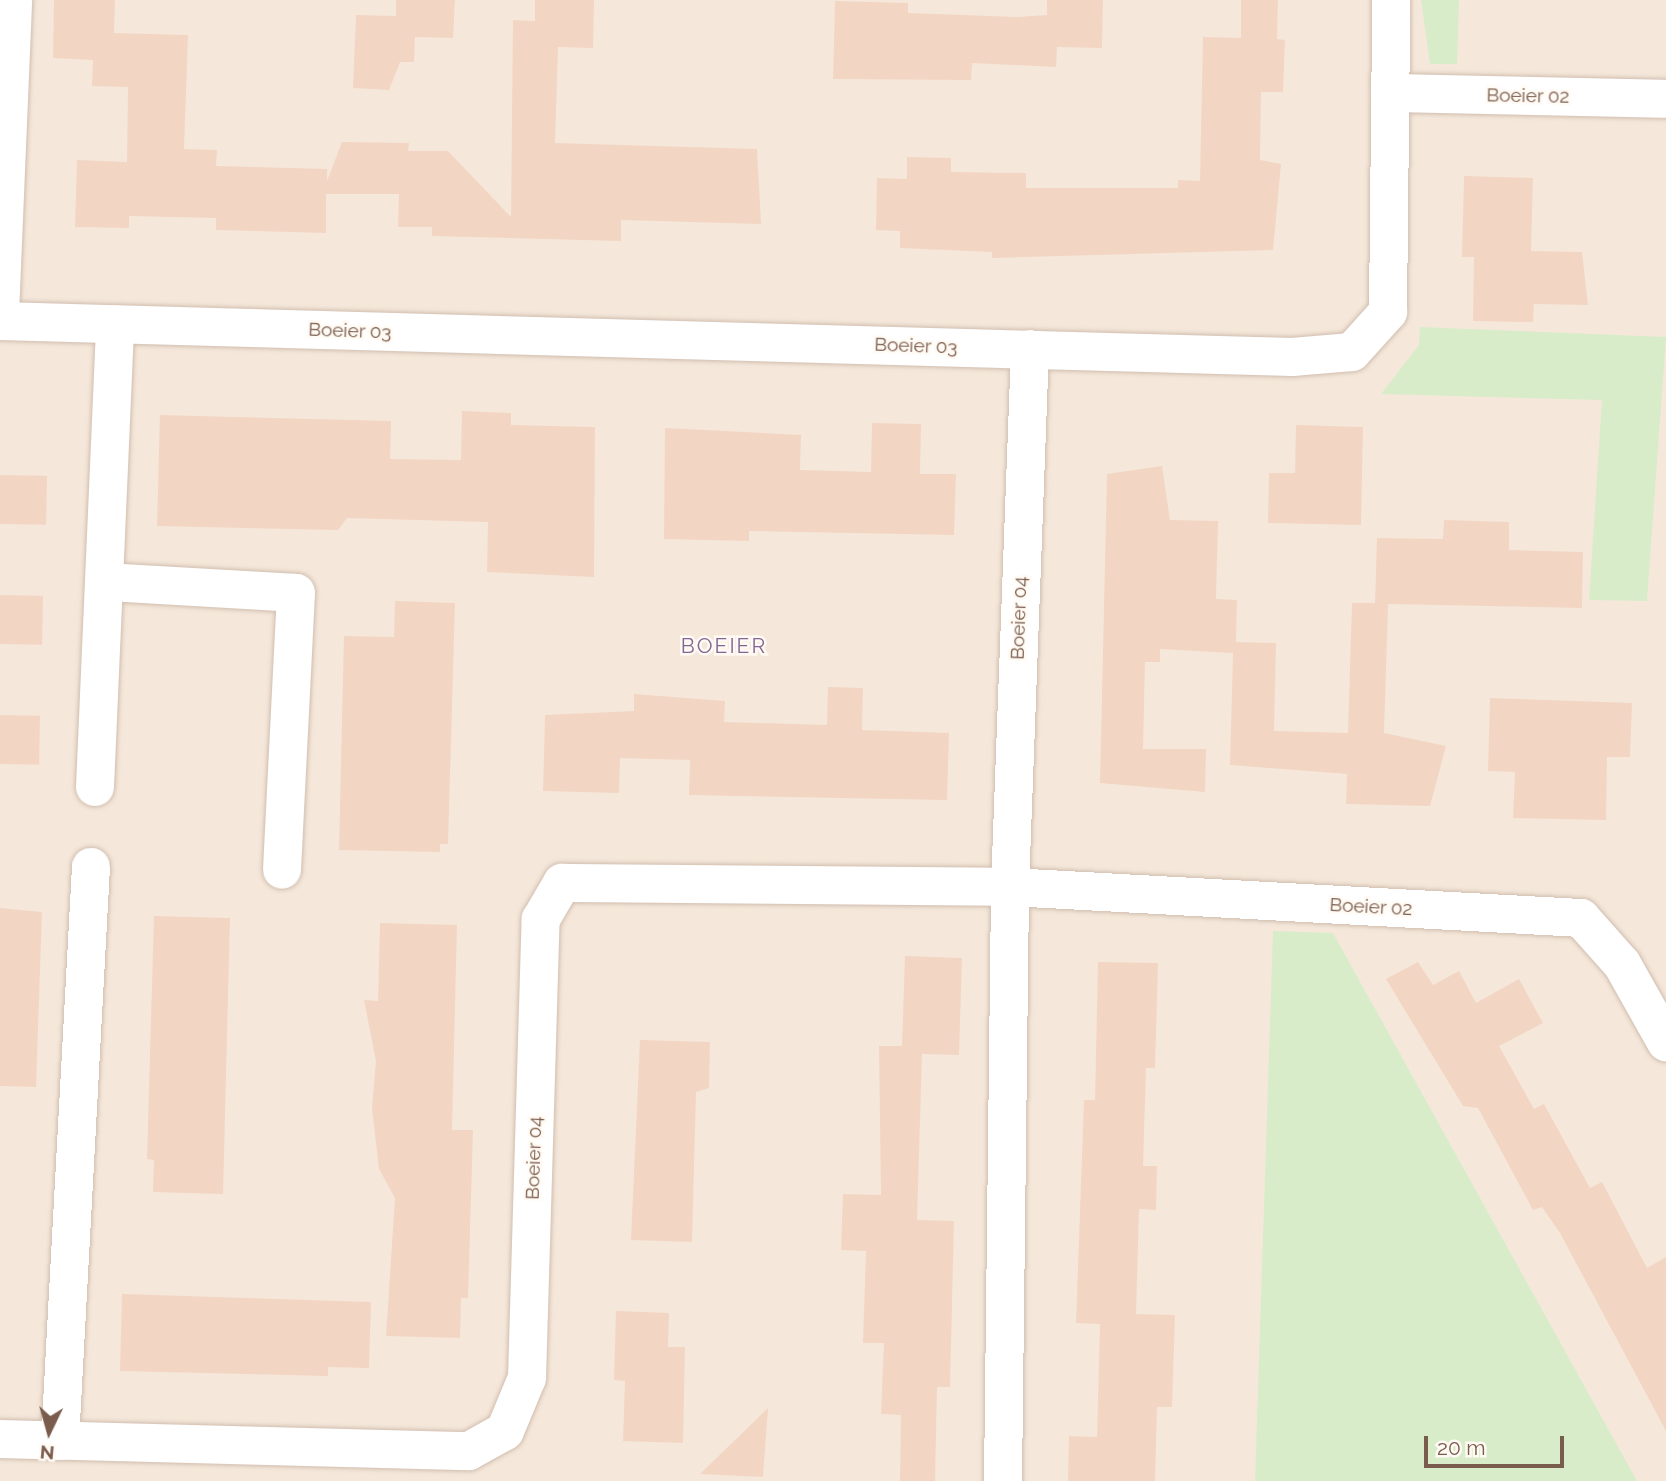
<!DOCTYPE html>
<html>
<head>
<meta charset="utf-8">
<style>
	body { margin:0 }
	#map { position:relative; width:1666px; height:1481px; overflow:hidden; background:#fdf6ec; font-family:Raleway,sans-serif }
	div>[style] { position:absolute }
	.residential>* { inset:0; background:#f5e8da; transform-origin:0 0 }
	.green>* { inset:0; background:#d8ecc9 }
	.building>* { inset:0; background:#f3d5c3; transform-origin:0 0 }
	.roads { filter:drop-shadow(0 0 2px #d1beb0) drop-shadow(0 0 2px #d1beb0) }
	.minor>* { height:38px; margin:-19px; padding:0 19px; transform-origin:19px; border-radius:19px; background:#fff }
	.tertiary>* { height:38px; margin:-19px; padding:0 19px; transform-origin:19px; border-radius:19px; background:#fff }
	span { translate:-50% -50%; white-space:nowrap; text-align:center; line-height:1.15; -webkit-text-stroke:5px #fffaf3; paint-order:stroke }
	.street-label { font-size:19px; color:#7a5c4d }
	.neighbourhood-label { font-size:21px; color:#846695; letter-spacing:2px }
	.north { position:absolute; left:14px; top:1397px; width:70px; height:70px; -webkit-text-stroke:5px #fffaf3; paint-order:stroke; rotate:185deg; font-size:19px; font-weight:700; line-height:28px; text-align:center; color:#7a5c4d }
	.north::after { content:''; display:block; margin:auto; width:24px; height:32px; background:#7a5c4d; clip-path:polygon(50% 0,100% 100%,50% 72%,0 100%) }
	.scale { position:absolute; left:1424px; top:1436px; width:140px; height:32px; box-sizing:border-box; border:4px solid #7a5c4d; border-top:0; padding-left:9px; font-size:21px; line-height:24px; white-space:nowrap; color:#7a5c4d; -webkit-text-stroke:5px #fffaf3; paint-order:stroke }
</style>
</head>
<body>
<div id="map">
	<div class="residential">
		<i style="left:0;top:0;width:1666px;height:1481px"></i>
	</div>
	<div class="green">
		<i style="clip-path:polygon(1421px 0,1459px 0,1457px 64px,1430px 64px)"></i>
		<i style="clip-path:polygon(1420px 327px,1666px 337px,1647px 601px,1589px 600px,1602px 400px,1381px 394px,1419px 345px)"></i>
		<i style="clip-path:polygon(1273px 931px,1333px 933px,1637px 1481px,1255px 1481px)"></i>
	</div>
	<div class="building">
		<i style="clip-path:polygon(54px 0,115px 0,114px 33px,188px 35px,184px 149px,217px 150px,216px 166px,327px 169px,327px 181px,342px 142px,409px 143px,408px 151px,448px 151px,511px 217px,513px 20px,535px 21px,535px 0,594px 0,593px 48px,558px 47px,555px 143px,757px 149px,761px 224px,621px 220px,621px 241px,432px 236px,432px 227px,398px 227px,399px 194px,326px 194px,326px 233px,216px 230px,216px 218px,129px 216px,129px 228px,75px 227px,77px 160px,127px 162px,128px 87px,92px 86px,93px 60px,53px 58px)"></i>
		<i style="clip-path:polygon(396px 0,455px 0,453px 38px,415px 37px,414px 62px,400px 62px,389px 90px,353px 88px,356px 15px,396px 16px)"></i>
		<i style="clip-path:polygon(1047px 0,1103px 0,1102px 48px,1057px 47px,1056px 67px,972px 63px,971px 80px,833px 79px,835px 1px,908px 3px,908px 13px,1018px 17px,1047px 15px)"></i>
		<i style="clip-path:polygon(1241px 0,1278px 0,1277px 39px,1285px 40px,1283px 92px,1261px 92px,1260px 160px,1281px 164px,1273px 250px,992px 258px,992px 252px,900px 248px,900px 231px,876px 230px,877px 178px,907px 179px,907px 157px,951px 158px,951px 172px,1026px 173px,1026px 188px,1178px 188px,1178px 180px,1200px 181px,1203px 37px,1241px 38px)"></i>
		<i style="clip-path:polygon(1464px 176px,1533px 178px,1531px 251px,1582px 252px,1588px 305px,1534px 304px,1533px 322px,1473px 321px,1474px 257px,1462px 257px)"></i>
		<i style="clip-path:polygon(462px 411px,511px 413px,511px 425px,595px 427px,594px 577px,487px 572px,488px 522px,347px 518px,338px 530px,157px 526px,160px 415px,391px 421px,390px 459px,461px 460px)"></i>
		<i style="clip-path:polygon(872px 423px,921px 424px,920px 474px,956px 474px,954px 535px,749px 531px,749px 541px,664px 539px,665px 428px,801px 435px,800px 470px,871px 472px)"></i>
		<i style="clip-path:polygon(1296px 425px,1363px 427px,1361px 525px,1268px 523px,1269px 473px,1295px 473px)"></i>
		<i style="clip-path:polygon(1162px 466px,1170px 520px,1218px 521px,1216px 599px,1237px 600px,1236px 642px,1276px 643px,1274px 731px,1348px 733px,1352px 603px,1375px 603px,1377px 538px,1443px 539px,1444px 520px,1509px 522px,1509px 550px,1583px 552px,1582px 608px,1388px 604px,1384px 733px,1446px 746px,1430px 806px,1346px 804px,1347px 774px,1230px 765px,1233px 653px,1160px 649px,1160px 662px,1145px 662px,1143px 749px,1206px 749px,1205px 792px,1100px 783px,1107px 474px)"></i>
		<i style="left:0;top:475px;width:47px;height:49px;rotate:1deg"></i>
		<i style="left:0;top:595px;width:43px;height:49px;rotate:1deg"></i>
		<i style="clip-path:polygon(395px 601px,455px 603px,448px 844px,440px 844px,440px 852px,339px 850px,344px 636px,394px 637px)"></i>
		<i style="clip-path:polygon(828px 687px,863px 688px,862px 730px,949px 733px,947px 800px,689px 795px,690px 760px,620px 758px,619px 793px,543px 791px,545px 715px,634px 711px,634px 694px,725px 701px,724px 722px,827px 725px)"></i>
		<i style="clip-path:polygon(1490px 698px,1632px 703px,1630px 757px,1607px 757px,1606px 820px,1513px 818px,1515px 772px,1488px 771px)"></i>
		<i style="left:0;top:715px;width:40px;height:49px;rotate:1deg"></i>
		<i style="clip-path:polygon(0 908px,42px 912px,36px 1087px,0 1086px)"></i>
		<i style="clip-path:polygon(154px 916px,230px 918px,223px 1194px,153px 1192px,154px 1160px,147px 1159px)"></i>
		<i style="clip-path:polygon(380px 923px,457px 925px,452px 1130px,473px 1130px,468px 1298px,461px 1298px,460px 1338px,386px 1336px,395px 1198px,379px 1169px,372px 1108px,376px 1061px,364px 1000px,378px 1001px)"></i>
		<i style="clip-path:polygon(905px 956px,962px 958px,959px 1055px,922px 1054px,917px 1220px,954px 1221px,950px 1387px,937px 1387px,935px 1481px,900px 1481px,901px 1415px,881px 1414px,884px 1343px,863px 1343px,866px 1251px,841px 1250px,843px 1194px,881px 1195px,879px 1046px,902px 1046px)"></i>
		<i style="clip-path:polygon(1098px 962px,1158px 963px,1155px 1068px,1146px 1068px,1143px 1166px,1157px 1166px,1156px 1210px,1139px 1209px,1136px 1314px,1175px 1315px,1172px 1407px,1157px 1407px,1155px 1481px,1068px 1481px,1069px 1436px,1097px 1437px,1100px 1324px,1076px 1323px,1084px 1100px,1095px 1100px)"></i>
		<i style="clip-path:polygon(1418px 962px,1433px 985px,1459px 971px,1476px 1003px,1519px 979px,1543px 1023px,1499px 1046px,1534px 1109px,1544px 1104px,1590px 1188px,1602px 1182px,1647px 1268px,1666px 1257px,1666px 1431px,1560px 1233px,1542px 1207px,1533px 1210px,1478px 1108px,1463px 1106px,1386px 979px)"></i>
		<i style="clip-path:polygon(640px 1040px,710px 1042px,709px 1088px,696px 1092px,692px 1242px,631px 1240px)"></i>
		<i style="clip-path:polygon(122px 1294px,371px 1302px,369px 1368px,328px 1367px,328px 1376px,120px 1371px)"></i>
		<i style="clip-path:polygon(616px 1311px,669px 1313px,668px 1347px,685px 1347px,683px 1443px,623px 1441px,625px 1381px,614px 1380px)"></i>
		<i style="clip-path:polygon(768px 1408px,763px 1477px,700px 1474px)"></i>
	</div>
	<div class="roads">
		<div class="minor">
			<i style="left:1390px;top:93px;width:276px;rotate:1.2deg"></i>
			<i style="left:0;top:314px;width:314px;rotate:-87.6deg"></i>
			<i style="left:106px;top:582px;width:190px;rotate:3.3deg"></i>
			<i style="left:296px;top:593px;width:277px;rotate:92.9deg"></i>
			<i style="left:95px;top:787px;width:463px;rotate:-87.5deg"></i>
			<i style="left:0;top:1439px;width:469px;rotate:1.5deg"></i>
			<i style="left:469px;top:1451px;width:41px;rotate:-29.1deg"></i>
			<i style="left:505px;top:1431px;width:57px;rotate:-67.5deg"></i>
			<i style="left:527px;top:1378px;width:459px;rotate:-88.3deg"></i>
			<i style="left:541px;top:919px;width:42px;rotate:-59.7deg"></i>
			<i style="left:562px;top:883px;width:448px;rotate:0.5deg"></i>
			<i style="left:1010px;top:887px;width:572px;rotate:3.11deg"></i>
			<i style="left:1581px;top:918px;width:62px;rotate:48.3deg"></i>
			<i style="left:1622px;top:964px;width:90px;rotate:60.6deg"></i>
			<i style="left:60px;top:1441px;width:575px;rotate:-86.91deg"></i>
			<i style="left:1003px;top:1481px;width:594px;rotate:-89.32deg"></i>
			<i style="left:1010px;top:887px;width:538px;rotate:-87.87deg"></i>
		</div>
		<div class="tertiary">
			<i style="left:0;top:321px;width:1293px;rotate:1.6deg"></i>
			<i style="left:1292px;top:357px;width:60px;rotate:-4.8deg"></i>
			<i style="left:1352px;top:352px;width:54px;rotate:-48deg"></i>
			<i style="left:1388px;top:312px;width:312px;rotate:-89.4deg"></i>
		</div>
	</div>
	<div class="street-label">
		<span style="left:1528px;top:96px;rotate:1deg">Boeier 02</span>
		<span style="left:350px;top:331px;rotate:2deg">Boeier 03</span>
		<span style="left:916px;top:346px;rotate:2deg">Boeier 03</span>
		<span style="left:1019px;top:618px;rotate:-88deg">Boeier 04</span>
		<span style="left:1371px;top:907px;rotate:3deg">Boeier 02</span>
		<span style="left:534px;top:1158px;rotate:-88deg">Boeier 04</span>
	</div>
	<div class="neighbourhood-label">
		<span style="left:724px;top:646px">BOEIER</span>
	</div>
	<div class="north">N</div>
	<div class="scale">20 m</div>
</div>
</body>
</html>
